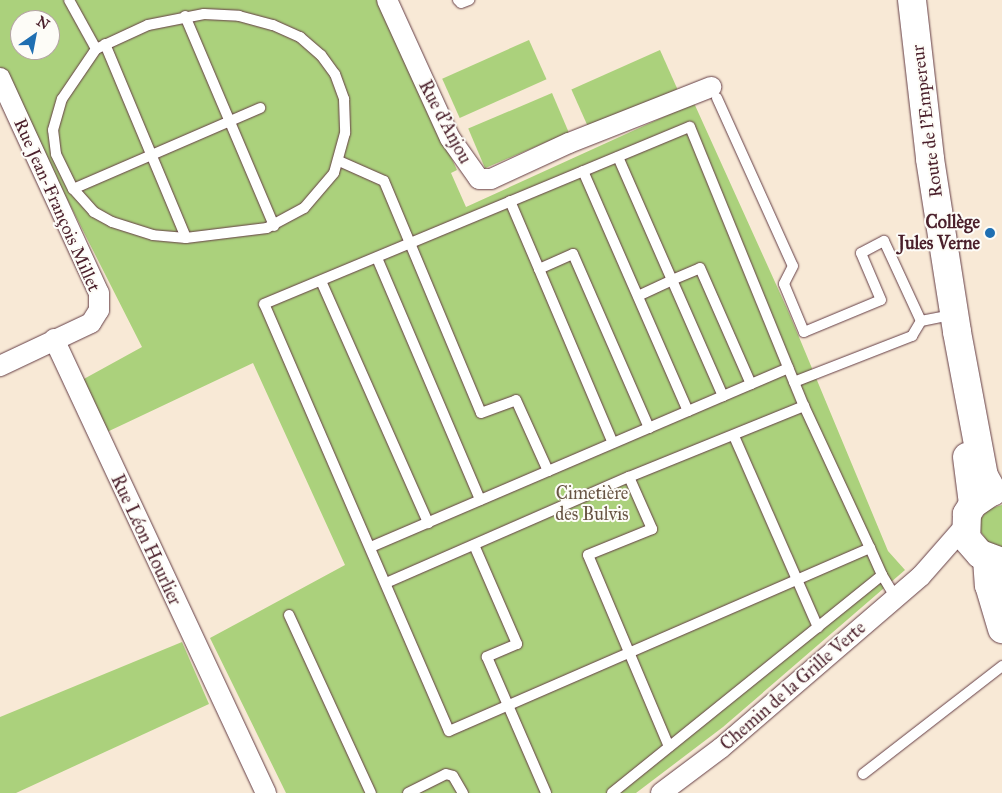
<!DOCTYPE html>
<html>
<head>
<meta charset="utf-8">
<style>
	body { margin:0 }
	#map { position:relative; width:1002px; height:793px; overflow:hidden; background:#f8e9d6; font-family:"IM FELL Great Primer",serif }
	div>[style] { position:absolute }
	.green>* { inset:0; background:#abd17c; transform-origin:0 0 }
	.roads { filter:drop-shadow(0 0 1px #643d45) drop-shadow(0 0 1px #643d45) }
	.service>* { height:10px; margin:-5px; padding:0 5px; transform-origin:5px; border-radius:5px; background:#fff }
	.minor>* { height:20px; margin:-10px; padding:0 10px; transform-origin:10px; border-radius:10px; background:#fff }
	.secondary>* { height:28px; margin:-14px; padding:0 14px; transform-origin:14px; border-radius:14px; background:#fff }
	.dots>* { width:14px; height:14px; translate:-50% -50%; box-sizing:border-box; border:2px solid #fdfcf7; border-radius:50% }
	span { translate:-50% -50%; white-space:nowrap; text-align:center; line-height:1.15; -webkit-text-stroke:4px #fdfcf7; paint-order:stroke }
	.street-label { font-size:18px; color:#4a1f2b }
	.poi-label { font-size:18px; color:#4a1f2b; font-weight:700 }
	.right { translate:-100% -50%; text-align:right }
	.park-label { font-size:18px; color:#675443 }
	.north { position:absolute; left:10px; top:10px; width:50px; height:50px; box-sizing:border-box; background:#fdfcf7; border:1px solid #b5a4a5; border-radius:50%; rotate:33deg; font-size:14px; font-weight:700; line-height:20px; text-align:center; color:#4a1f2b }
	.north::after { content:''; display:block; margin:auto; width:18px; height:22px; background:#1f6fb2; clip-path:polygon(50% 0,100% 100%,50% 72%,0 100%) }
</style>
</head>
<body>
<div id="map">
	<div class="green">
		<i style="clip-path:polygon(evenodd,0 0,380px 0,457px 170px,451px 173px,466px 207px,694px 103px,789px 313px,888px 551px,905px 570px,723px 727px,636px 793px,286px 793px,210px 638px,345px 565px,253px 363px,107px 432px,82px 380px,142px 347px,0 67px,0 0,20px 20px,50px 20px,50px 50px,20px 50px,20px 20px)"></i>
		<i style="left:529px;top:40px;width:43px;height:95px;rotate:66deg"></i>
		<i style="left:660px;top:50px;width:43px;height:97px;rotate:66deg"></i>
		<i style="left:552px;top:93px;width:43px;height:91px;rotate:67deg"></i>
		<i style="clip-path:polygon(1002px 505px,1002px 549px,991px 547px,979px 529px,979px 521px,988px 509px)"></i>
		<i style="clip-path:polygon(182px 642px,209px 704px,16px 793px,0 793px,0 717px)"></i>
	</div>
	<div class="roads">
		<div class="service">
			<i style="left:69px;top:0;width:56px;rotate:61.1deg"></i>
			<i style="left:458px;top:0;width:4px;rotate:45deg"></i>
			<i style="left:461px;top:3px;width:9px;rotate:-21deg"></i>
			<i style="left:204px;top:14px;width:35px;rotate:3deg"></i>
			<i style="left:239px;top:16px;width:35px;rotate:15deg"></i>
			<i style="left:273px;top:25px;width:30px;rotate:24deg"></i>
			<i style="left:300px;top:37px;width:28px;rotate:41deg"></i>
			<i style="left:321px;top:55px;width:24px;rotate:54deg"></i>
			<i style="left:335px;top:74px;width:27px;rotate:70deg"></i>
			<i style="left:344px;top:99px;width:34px;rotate:88deg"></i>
			<i style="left:345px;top:133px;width:41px;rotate:105.4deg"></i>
			<i style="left:334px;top:173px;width:46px;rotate:130.6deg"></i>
			<i style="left:304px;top:208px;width:42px;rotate:151.6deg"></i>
			<i style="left:267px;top:228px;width:82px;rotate:173deg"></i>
			<i style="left:186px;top:238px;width:33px;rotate:-175deg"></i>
			<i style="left:153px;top:235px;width:43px;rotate:-162.4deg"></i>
			<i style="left:112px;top:222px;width:21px;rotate:-151deg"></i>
			<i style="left:94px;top:212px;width:31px;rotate:-132deg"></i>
			<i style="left:73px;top:189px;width:39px;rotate:-116deg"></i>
			<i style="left:56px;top:154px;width:24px;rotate:-97deg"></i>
			<i style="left:53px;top:130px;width:32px;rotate:-74deg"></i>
			<i style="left:62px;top:99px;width:60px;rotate:-55.8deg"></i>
			<i style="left:96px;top:49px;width:57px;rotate:-24.8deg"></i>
			<i style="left:148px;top:25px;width:57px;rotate:-11.1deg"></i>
			<i style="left:185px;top:16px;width:228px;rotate:67deg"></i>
			<i style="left:105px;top:44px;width:210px;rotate:67.3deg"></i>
			<i style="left:717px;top:98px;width:184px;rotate:65.7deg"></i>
			<i style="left:793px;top:266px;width:20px;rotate:117deg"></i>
			<i style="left:784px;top:284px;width:52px;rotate:67.4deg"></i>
			<i style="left:804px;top:332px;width:83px;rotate:-22.6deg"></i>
			<i style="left:881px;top:300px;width:51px;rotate:-113.1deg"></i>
			<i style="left:861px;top:253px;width:26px;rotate:-28deg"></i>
			<i style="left:884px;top:241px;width:88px;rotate:65.2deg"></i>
			<i style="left:618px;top:157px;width:134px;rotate:66.3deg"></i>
			<i style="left:672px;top:280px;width:30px;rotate:-23deg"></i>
			<i style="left:700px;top:268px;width:127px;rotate:66.3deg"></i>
			<i style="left:339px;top:161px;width:49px;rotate:24deg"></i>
			<i style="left:384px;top:181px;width:251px;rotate:67.3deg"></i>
			<i style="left:481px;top:413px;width:37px;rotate:-20deg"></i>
			<i style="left:516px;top:400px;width:78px;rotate:65.7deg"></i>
			<i style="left:583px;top:171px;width:262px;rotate:66.4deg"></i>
			<i style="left:73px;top:189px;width:204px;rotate:-23.4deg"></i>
			<i style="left:510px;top:201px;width:74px;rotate:66.9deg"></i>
			<i style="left:539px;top:269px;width:37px;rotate:-24deg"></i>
			<i style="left:573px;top:254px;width:190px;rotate:66.4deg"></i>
			<i style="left:377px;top:258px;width:263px;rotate:66.9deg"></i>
			<i style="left:539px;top:269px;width:189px;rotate:67deg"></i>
			<i style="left:321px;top:281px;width:265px;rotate:66.1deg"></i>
			<i style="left:638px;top:296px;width:38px;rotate:-25deg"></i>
			<i style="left:672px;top:280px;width:127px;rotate:66.3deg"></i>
			<i style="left:794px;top:382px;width:127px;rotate:-21.3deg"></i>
			<i style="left:912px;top:336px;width:17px;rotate:-59deg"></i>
			<i style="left:921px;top:321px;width:20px;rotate:-11deg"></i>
			<i style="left:734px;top:436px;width:209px;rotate:66.3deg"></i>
			<i style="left:629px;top:477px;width:57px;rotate:66.1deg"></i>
			<i style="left:652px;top:529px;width:69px;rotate:157.9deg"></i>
			<i style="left:588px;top:555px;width:208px;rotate:67.1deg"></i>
			<i style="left:474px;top:545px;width:108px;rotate:66.5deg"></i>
			<i style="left:517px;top:644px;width:33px;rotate:157deg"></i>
			<i style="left:487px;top:657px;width:148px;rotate:66.5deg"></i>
			<i style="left:371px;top:547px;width:454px;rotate:-23.2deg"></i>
			<i style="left:870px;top:548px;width:459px;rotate:156.5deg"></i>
			<i style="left:449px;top:731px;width:465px;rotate:-113.4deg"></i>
			<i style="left:264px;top:304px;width:461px;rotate:-22.6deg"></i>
			<i style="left:690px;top:127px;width:301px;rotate:67.8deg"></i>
			<i style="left:804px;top:406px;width:157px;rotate:65.1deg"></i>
			<i style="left:870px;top:548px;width:30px;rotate:66deg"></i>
			<i style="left:882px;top:575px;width:27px;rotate:59deg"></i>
			<i style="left:386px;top:583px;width:265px;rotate:-23.6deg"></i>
			<i style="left:629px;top:477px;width:189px;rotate:-22.1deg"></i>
			<i style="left:289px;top:615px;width:196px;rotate:65.3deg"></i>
			<i style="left:863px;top:774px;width:176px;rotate:-37.8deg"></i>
			<i style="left:408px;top:793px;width:42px;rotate:-26.6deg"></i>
			<i style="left:446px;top:774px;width:7px;rotate:16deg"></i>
			<i style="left:453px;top:776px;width:20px;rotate:60deg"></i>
			<i style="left:612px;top:793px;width:347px;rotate:-38.9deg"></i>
		</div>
		<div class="minor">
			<i style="left:387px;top:0;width:152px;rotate:65.5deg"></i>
			<i style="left:450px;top:138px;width:50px;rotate:54.7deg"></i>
			<i style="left:479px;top:179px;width:12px"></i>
			<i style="left:491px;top:179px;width:86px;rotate:-24.8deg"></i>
			<i style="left:569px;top:143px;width:153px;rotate:-21.5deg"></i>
			<i style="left:0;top:78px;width:237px;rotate:65.3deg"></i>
			<i style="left:99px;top:293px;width:17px;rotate:90deg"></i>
			<i style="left:99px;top:310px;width:15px;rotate:122deg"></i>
			<i style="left:91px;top:323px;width:101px;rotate:154.7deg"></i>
			<i style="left:54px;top:339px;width:501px;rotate:64.97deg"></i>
			<i style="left:661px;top:793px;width:75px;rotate:-36.9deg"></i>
			<i style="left:721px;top:748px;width:264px;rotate:-40.7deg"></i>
			<i style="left:921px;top:576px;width:67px;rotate:-48.7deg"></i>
		</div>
		<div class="secondary">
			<i style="left:912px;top:0;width:160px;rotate:83.5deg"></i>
			<i style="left:930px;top:159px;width:175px;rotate:81.1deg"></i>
			<i style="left:957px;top:332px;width:147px;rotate:79.4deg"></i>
			<i style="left:984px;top:476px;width:18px;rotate:61deg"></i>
			<i style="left:967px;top:457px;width:47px;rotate:82.7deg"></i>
			<i style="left:988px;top:494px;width:18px;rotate:146deg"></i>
			<i style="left:973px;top:504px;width:12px;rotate:121deg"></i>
			<i style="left:967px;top:514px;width:24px;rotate:92deg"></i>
			<i style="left:966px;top:538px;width:21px;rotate:49deg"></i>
			<i style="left:980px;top:554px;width:23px;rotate:20deg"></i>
			<i style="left:987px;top:559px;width:26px;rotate:86deg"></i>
			<i style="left:989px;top:585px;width:46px;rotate:73.5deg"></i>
		</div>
	</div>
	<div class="dots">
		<i style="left:990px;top:233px;background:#1f6fb2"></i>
	</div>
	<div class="street-label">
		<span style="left:927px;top:121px;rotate:-97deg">Route de l'Empereur</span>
		<span style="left:445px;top:122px;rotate:62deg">Rue d'Anjou</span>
		<span style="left:57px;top:205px;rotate:66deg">Rue Jean-François Millet</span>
		<span style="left:146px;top:540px;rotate:65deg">Rue Léon Hourlier</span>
		<span style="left:793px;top:686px;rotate:-41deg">Chemin de la Grille Verte</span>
	</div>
	<div class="poi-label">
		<span class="right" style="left:980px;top:233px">Collège<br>Jules Verne</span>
	</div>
	<div class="park-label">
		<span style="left:592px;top:504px">Cimetière<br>des Bulvis</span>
	</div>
	<div class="north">N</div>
</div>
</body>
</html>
